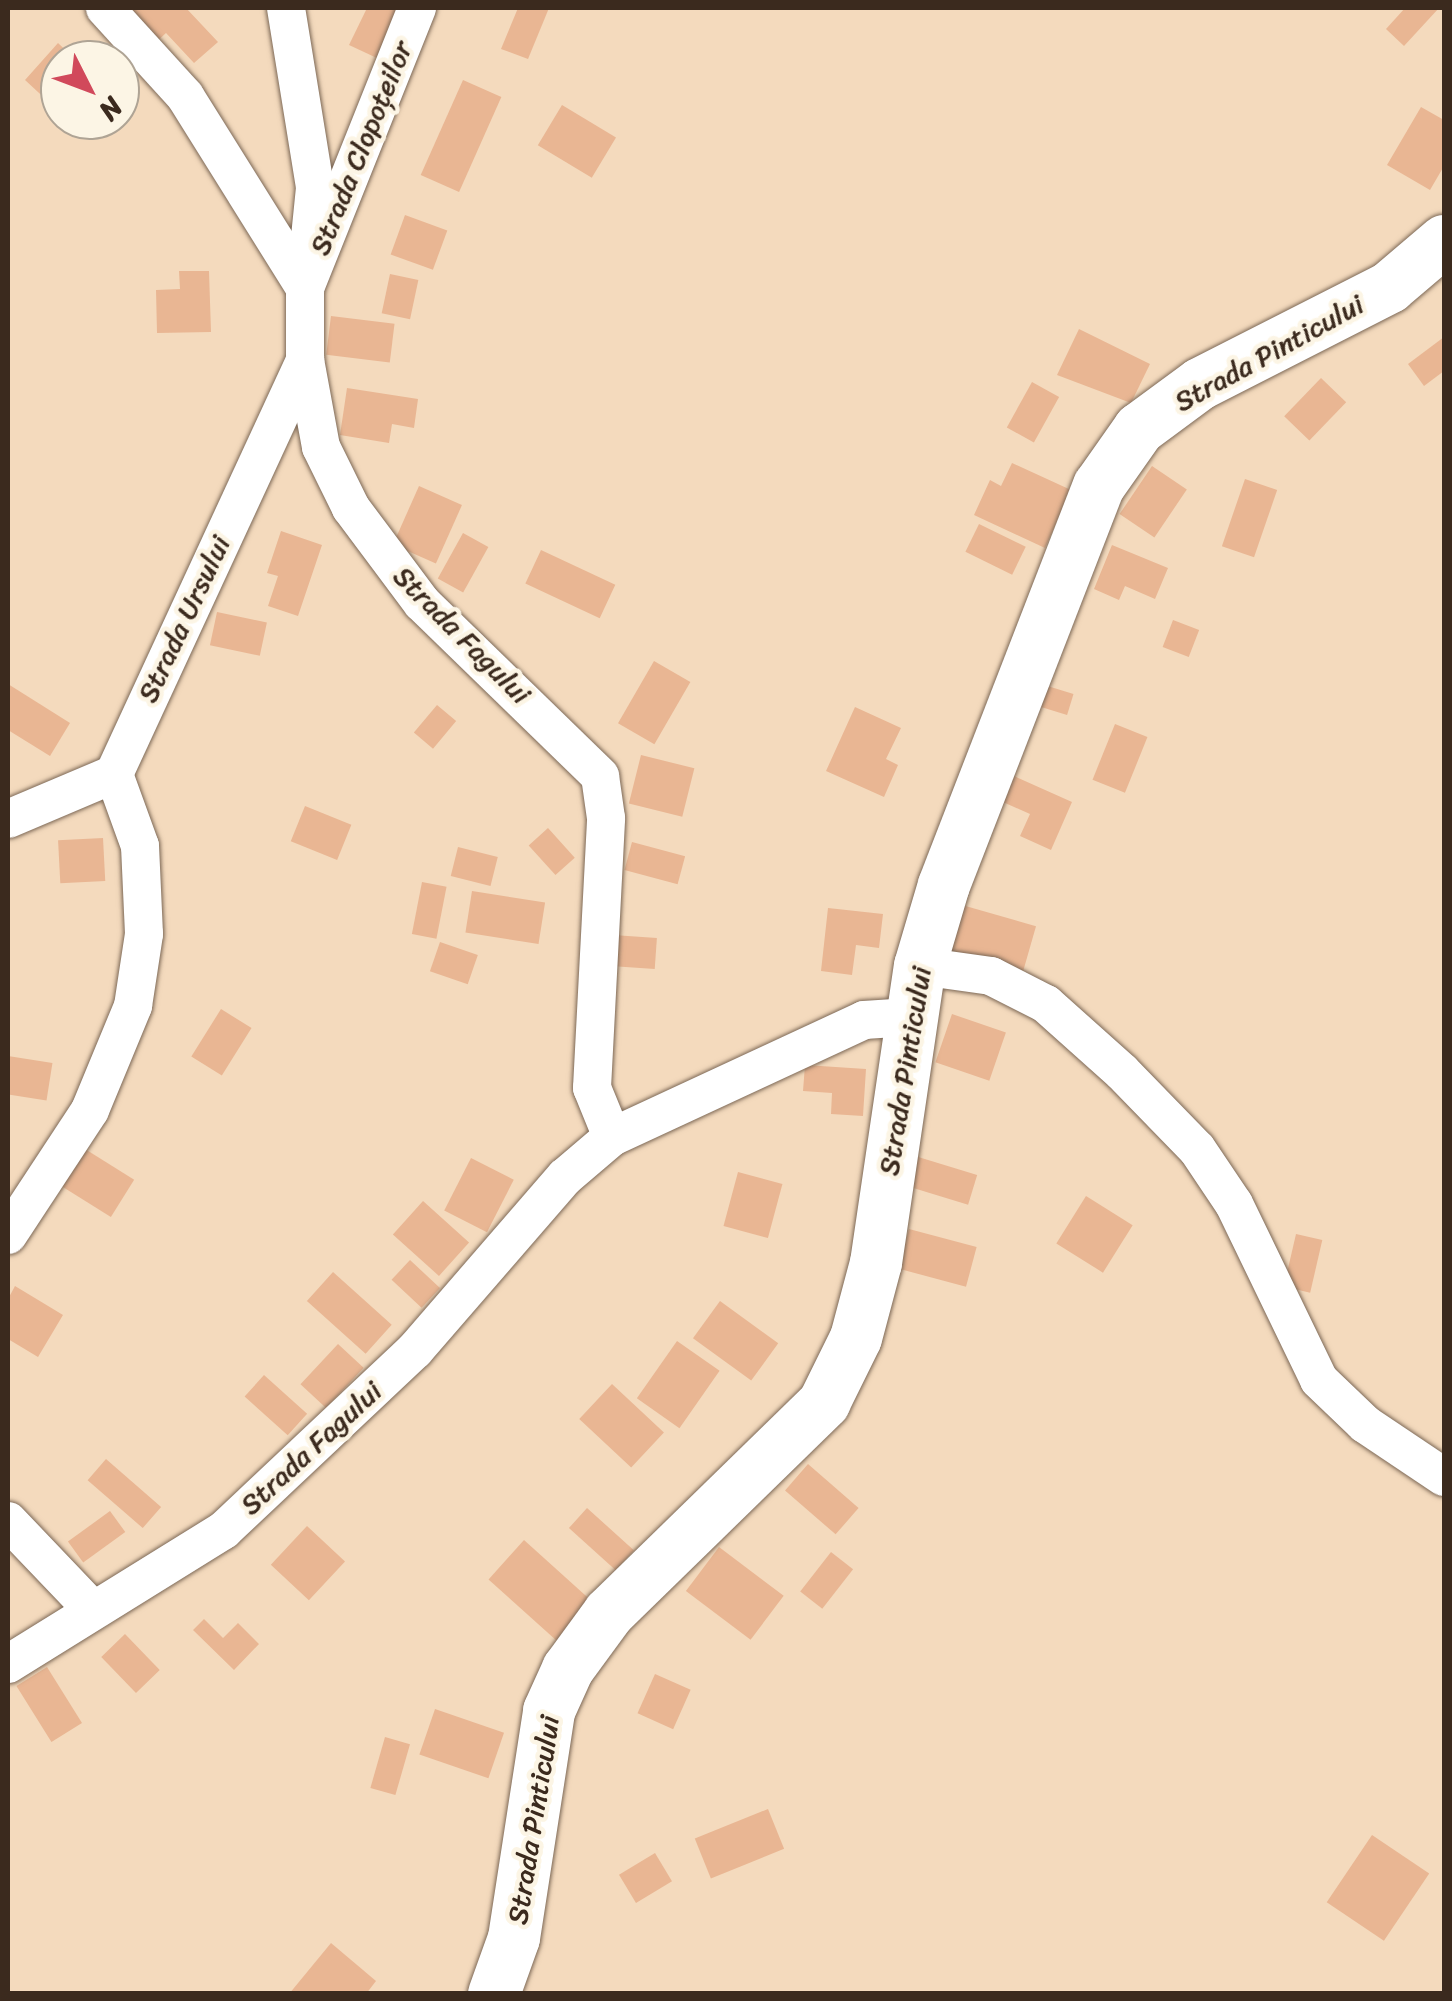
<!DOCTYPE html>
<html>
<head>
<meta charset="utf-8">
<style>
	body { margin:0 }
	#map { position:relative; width:1452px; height:2001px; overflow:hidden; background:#f4dabd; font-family:Sriracha,sans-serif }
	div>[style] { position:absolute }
	.building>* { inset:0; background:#e9b693; transform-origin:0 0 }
	.roads { filter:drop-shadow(0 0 2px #7c6856) drop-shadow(0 0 2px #7c6856) }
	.minor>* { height:38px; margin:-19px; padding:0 19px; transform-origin:19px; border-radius:19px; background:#fff }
	.secondary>* { height:52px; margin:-26px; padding:0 26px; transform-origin:26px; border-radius:26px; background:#fff }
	span { translate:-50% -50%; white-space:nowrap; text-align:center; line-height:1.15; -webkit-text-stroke:9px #fcf5e5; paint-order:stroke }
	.street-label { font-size:28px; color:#3b2a1e }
	.frame { position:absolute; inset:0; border:10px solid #3b2a1e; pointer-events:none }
	.north { position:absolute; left:40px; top:40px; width:100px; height:100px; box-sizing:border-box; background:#fcf5e5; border:2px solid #afa495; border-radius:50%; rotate:132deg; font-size:28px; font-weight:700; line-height:40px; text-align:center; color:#3b2a1e }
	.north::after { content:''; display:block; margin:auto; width:35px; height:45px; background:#d1495b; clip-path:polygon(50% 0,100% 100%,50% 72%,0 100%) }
</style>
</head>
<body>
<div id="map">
	<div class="building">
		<i style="clip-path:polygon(118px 8px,186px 8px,218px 42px,194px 63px,166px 33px,151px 47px)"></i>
		<i style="clip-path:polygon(367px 8px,404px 8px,379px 59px,349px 45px)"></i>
		<i style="clip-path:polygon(518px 8px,549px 8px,528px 59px,501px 49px)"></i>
		<i style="clip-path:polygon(1405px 8px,1439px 8px,1404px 46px,1386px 29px)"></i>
		<i style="clip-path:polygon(58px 43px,76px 60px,60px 60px,60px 96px,52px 105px,25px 80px)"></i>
		<i style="left:463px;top:80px;width:42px;height:104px;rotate:24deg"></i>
		<i style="left:562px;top:105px;width:63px;height:47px;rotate:31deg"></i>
		<i style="clip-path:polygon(1421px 107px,1444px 120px,1444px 166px,1430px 190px,1387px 165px)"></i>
		<i style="left:405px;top:215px;width:45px;height:42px;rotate:20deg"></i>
		<i style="clip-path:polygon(179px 271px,209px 271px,211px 332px,157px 333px,156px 290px,180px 289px)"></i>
		<i style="left:390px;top:274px;width:29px;height:40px;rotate:12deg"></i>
		<i style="left:331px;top:316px;width:64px;height:39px;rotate:7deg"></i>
		<i style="clip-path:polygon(1079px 329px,1150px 364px,1131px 403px,1057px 375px)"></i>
		<i style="clip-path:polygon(1444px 337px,1444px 371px,1424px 386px,1408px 364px)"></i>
		<i style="left:1321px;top:378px;width:35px;height:53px;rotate:44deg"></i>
		<i style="left:1032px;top:382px;width:31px;height:52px;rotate:29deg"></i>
		<i style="clip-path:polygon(347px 388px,418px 399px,414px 428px,392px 424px,389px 443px,340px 435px)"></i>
		<i style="clip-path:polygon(1012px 463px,1071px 490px,1045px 548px,974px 515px,990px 480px,1001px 486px)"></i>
		<i style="left:1152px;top:466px;width:42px;height:58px;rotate:34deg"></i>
		<i style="left:1245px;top:479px;width:34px;height:71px;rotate:19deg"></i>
		<i style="left:419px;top:486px;width:47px;height:64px;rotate:24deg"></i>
		<i style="left:979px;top:524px;width:52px;height:31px;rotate:26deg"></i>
		<i style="clip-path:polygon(281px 531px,322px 545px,298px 616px,268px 606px,278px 576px,267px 573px)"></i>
		<i style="left:463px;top:533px;width:29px;height:52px;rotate:29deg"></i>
		<i style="clip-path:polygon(1112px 545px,1168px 568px,1155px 599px,1125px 586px,1119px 600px,1094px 589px)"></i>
		<i style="left:541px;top:550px;width:82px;height:37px;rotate:25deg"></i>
		<i style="left:217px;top:612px;width:51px;height:34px;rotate:12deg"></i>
		<i style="left:1173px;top:620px;width:28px;height:29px;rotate:21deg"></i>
		<i style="left:654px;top:661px;width:42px;height:72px;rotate:30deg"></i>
		<i style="clip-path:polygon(8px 684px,70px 723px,50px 756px,8px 730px)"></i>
		<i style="left:1041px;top:684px;width:34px;height:22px;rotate:17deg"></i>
		<i style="left:437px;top:705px;width:25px;height:36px;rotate:40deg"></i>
		<i style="clip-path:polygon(855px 707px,901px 728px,886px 759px,898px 765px,884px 797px,826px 771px)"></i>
		<i style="left:1115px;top:724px;width:35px;height:60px;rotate:22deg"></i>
		<i style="left:641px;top:755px;width:55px;height:50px;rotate:14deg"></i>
		<i style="clip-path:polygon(1005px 772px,1072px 802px,1051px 850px,1020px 836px,1030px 814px,994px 798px)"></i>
		<i style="left:305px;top:806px;width:50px;height:38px;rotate:22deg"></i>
		<i style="left:548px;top:828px;width:40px;height:26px;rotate:48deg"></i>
		<i style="left:103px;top:838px;width:43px;height:45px;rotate:87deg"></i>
		<i style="left:632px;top:842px;width:55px;height:29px;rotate:15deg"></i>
		<i style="left:458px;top:847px;width:41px;height:30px;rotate:14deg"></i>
		<i style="left:422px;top:882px;width:25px;height:53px;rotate:11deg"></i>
		<i style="left:472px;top:891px;width:74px;height:42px;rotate:9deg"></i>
		<i style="left:962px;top:905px;width:77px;height:52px;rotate:16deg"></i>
		<i style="clip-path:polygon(828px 908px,883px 914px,879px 948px,856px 945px,852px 975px,821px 971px)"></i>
		<i style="left:613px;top:935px;width:44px;height:31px;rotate:4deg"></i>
		<i style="left:440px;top:942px;width:40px;height:31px;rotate:19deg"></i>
		<i style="left:221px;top:1009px;width:36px;height:56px;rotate:32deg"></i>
		<i style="left:952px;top:1014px;width:57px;height:51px;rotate:19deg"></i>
		<i style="left:8px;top:1056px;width:45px;height:38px;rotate:9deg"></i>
		<i style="clip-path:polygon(805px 1065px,866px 1069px,863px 1116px,831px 1114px,832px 1093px,803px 1091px)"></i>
		<i style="left:85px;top:1149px;width:58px;height:44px;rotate:32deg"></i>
		<i style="left:915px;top:1156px;width:65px;height:31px;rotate:17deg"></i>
		<i style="left:471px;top:1158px;width:48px;height:59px;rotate:27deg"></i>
		<i style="left:738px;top:1172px;width:46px;height:56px;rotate:15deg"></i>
		<i style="left:1086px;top:1196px;width:55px;height:56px;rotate:32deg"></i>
		<i style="left:423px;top:1201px;width:62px;height:45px;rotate:42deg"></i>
		<i style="left:909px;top:1229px;width:70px;height:41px;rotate:15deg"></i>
		<i style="left:1296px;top:1234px;width:27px;height:54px;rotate:13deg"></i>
		<i style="left:410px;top:1260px;width:41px;height:27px;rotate:43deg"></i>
		<i style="left:333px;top:1272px;width:79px;height:39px;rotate:42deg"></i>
		<i style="clip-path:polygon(15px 1286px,63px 1315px,38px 1357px,8px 1339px,8px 1299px)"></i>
		<i style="left:720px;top:1301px;width:72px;height:46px;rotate:36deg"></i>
		<i style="left:677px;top:1341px;width:52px;height:70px;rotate:35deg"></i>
		<i style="left:338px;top:1344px;width:35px;height:55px;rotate:43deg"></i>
		<i style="left:264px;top:1375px;width:58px;height:29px;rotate:42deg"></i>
		<i style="left:612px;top:1384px;width:71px;height:48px;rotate:43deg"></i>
		<i style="left:106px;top:1459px;width:73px;height:28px;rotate:41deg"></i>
		<i style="left:808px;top:1464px;width:67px;height:35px;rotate:41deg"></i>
		<i style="left:587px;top:1508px;width:63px;height:27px;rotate:42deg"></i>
		<i style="left:110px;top:1511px;width:26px;height:52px;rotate:54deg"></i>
		<i style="left:307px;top:1526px;width:52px;height:53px;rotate:43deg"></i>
		<i style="left:524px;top:1540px;width:94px;height:53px;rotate:42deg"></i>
		<i style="left:719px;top:1547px;width:81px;height:55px;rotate:37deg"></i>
		<i style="left:831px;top:1552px;width:28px;height:50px;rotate:38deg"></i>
		<i style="clip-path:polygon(204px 1619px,223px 1638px,238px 1623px,259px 1644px,234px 1670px,193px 1630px)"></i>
		<i style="left:125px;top:1634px;width:50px;height:33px;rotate:46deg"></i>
		<i style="left:47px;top:1667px;width:66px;height:36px;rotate:58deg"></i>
		<i style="left:655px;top:1674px;width:39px;height:43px;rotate:24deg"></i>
		<i style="left:435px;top:1709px;width:73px;height:48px;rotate:19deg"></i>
		<i style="left:385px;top:1737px;width:26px;height:53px;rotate:16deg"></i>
		<i style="left:768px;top:1809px;width:43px;height:79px;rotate:68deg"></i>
		<i style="left:1372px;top:1835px;width:69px;height:81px;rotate:34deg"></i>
		<i style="left:655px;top:1853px;width:33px;height:42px;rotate:59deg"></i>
		<i style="clip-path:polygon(331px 1943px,376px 1981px,366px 1994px,289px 1994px)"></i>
	</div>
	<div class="roads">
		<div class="minor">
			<i style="left:286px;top:8px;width:182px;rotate:80.8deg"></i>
			<i style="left:315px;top:188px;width:59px;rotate:95.8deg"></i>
			<i style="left:305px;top:288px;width:302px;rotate:-68.2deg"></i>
			<i style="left:8px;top:819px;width:115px;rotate:-23deg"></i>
			<i style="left:114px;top:774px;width:456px;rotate:-65.2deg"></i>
			<i style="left:920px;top:966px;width:72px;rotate:8deg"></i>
			<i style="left:991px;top:976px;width:62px;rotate:27deg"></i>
			<i style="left:1046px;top:1004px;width:102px;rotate:41.8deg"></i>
			<i style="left:1122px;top:1072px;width:107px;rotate:45.8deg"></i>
			<i style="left:1197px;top:1149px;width:66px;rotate:56.1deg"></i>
			<i style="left:1234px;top:1204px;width:195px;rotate:64.2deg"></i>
			<i style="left:1319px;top:1380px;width:64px;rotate:43.7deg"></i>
			<i style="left:1365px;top:1424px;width:95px;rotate:33.9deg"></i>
			<i style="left:612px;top:1137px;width:278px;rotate:-24.9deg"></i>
			<i style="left:864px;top:1020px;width:46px;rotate:-3.7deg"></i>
			<i style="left:8px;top:1235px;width:149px;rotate:-56.7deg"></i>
			<i style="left:90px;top:1110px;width:113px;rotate:-67.5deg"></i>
			<i style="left:133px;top:1006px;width:73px;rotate:-81.3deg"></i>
			<i style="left:144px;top:934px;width:88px;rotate:-92.6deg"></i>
			<i style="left:140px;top:846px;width:77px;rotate:-109.9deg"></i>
			<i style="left:8px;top:1521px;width:120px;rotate:46.3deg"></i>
			<i style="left:8px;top:1664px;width:254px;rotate:-31.8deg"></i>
			<i style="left:224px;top:1530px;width:262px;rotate:-43.3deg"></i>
			<i style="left:415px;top:1350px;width:229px;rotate:-49.1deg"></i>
			<i style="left:565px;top:1177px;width:62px;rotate:-40.4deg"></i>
			<i style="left:612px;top:1137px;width:53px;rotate:-112.2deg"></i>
			<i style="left:592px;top:1088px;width:270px;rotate:-87deg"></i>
			<i style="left:606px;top:818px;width:42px;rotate:-98.1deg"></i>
			<i style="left:600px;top:776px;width:248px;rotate:-135.8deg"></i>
			<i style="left:422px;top:603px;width:119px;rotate:-126.8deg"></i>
			<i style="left:351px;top:508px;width:68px;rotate:-116.2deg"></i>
			<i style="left:321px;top:447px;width:88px;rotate:-100.4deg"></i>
			<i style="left:305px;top:360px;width:72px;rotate:-90deg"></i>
			<i style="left:305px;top:288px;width:226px;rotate:-122deg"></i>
			<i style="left:185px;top:96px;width:119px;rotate:-132.3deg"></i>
		</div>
		<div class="secondary">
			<i style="left:494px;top:1994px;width:59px;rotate:-70.3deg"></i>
			<i style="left:514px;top:1938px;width:230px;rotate:-81.2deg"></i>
			<i style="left:549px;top:1711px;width:46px;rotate:-65.7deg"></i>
			<i style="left:568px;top:1669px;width:69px;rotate:-53.8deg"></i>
			<i style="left:609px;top:1613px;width:301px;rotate:-44.3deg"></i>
			<i style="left:824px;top:1403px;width:72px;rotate:-63.8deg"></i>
			<i style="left:856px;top:1338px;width:78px;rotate:-75.1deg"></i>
			<i style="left:876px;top:1263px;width:300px;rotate:-81.6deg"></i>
			<i style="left:920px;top:966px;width:84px;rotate:-73.5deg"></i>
			<i style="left:944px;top:885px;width:428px;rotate:-68.8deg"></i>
			<i style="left:1099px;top:486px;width:70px;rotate:-54.9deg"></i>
			<i style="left:1139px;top:429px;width:76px;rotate:-36.4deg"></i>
			<i style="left:1200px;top:384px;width:213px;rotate:-27deg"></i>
			<i style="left:1390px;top:287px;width:71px;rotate:-40.4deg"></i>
		</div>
	</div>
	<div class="street-label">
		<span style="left:361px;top:148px;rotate:-68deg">Strada Clopoțeilor</span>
		<span style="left:1269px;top:353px;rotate:-29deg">Strada Pinticului</span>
		<span style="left:184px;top:619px;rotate:-65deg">Strada Ursului</span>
		<span style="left:462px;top:635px;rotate:45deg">Strada Fagului</span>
		<span style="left:905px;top:1071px;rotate:-81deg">Strada Pinticului</span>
		<span style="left:311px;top:1448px;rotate:-43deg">Strada Fagului</span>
		<span style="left:534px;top:1820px;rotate:-81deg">Strada Pinticului</span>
	</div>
	<div class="frame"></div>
	<div class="north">N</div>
</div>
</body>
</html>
